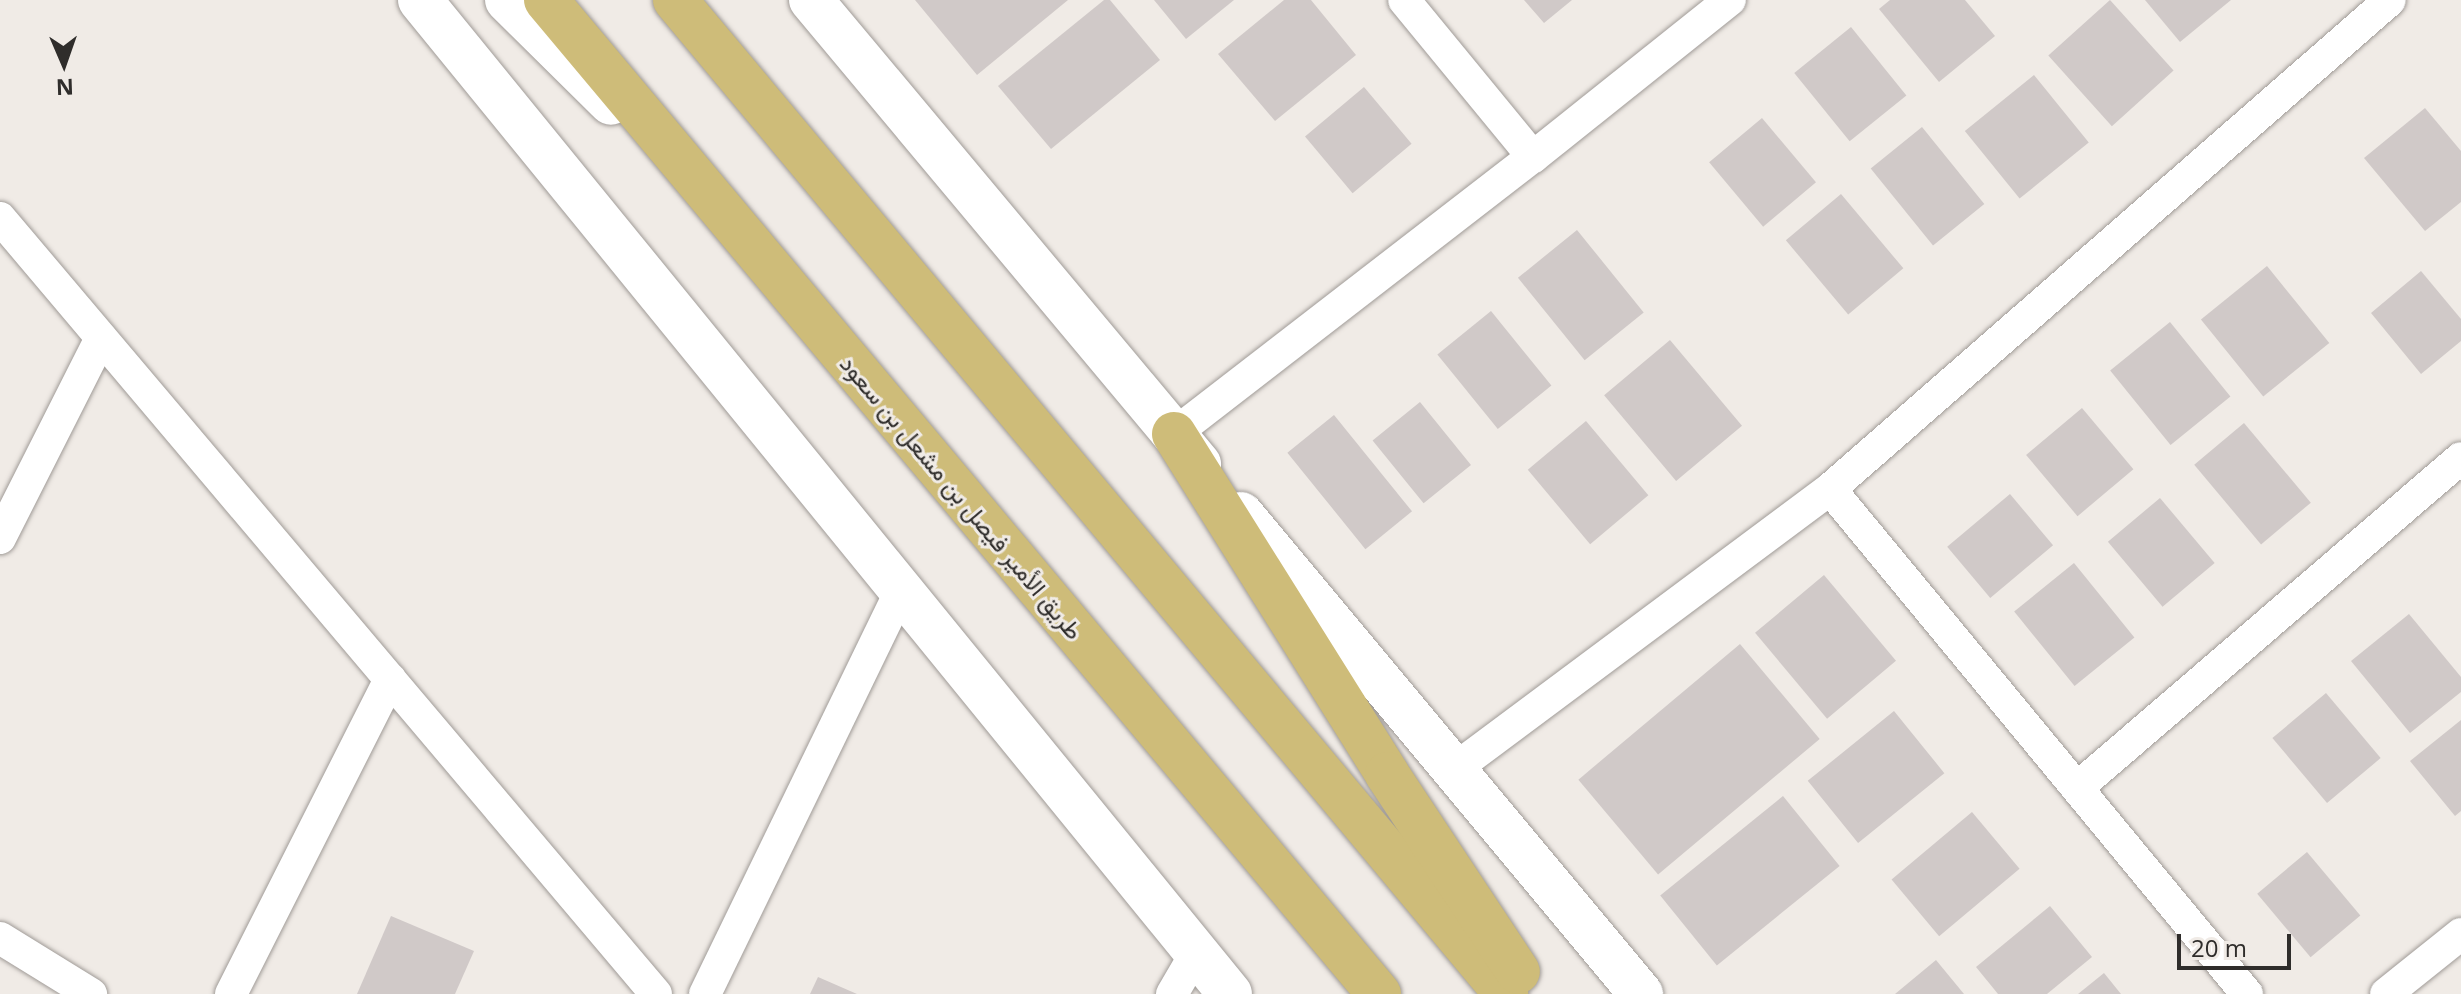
<!DOCTYPE html>
<html>
<head>
<meta charset="utf-8">
<style>
	body { margin:0 }
	#map { position:relative; width:2461px; height:994px; overflow:hidden; background:#f0ebe6; font-family:"Open Sans",Vazirmatn,sans-serif }
	div>[style] { position:absolute }
	.building>* { inset:0; background:#d0c9c8; transform-origin:0 0 }
	.roads { filter:drop-shadow(0 0 2px #a09b97) drop-shadow(0 0 2px #a09b97) }
	.minor>* { height:32px; margin:-16px; padding:0 16px; transform-origin:16px; border-radius:16px; background:#fff }
	.secondary>* { height:44px; margin:-22px; padding:0 22px; transform-origin:22px; border-radius:22px; background:#fff }
	.primary>* { height:44px; margin:-22px; padding:0 22px; transform-origin:22px; border-radius:22px; background:#cebc79 }
	span { translate:-50% -50%; white-space:nowrap; text-align:center; line-height:1.15; -webkit-text-stroke:6px #f0ebe6; paint-order:stroke }
	.street-label { font-size:24px; color:#2f2d2b }
	.north { position:absolute; left:24px; top:24px; width:80px; height:80px; -webkit-text-stroke:6px #f0ebe6; paint-order:stroke; rotate:178deg; font-size:22px; font-weight:700; line-height:32px; text-align:center; color:#2f2d2b }
	.north::after { content:''; display:block; margin:auto; width:28px; height:36px; background:#2f2d2b; clip-path:polygon(50% 0,100% 100%,50% 72%,0 100%) }
	.scale { position:absolute; left:2177px; top:934px; width:114px; height:36px; box-sizing:border-box; border:4px solid #2f2d2b; border-top:0; padding-left:10px; font-size:24px; line-height:28px; white-space:nowrap; color:#2f2d2b; -webkit-text-stroke:6px #f0ebe6; paint-order:stroke }
</style>
</head>
<body>
<div id="map">
	<div class="building">
		<i style="clip-path:polygon(915px 0,1068px 0,977px 75px)"></i>
		<i style="clip-path:polygon(1104px 0,1110px 0,1160px 60px,1051px 149px,998px 86px)"></i>
		<i style="clip-path:polygon(1154px 0,1234px 0,1186px 39px)"></i>
		<i style="clip-path:polygon(1284px 0,1311px 0,1356px 55px,1275px 121px,1218px 54px)"></i>
		<i style="clip-path:polygon(1524px 0,1572px 0,1544px 23px)"></i>
		<i style="clip-path:polygon(1890px 0,1965px 0,1995px 36px,1939px 82px,1879px 9px)"></i>
		<i style="left:2110px;top:0;width:95px;height:83px;rotate:48deg"></i>
		<i style="clip-path:polygon(2145px 0,2231px 0,2180px 42px)"></i>
		<i style="left:1851px;top:27px;width:88px;height:73px;rotate:51deg"></i>
		<i style="left:2034px;top:75px;width:87px;height:89px;rotate:51deg"></i>
		<i style="left:1364px;top:87px;width:74px;height:77px;rotate:50deg"></i>
		<i style="clip-path:polygon(2425px 108px,2461px 151px,2461px 202px,2425px 231px,2364px 158px)"></i>
		<i style="left:1762px;top:118px;width:84px;height:69px;rotate:50deg"></i>
		<i style="left:1922px;top:127px;width:99px;height:66px;rotate:51deg"></i>
		<i style="left:1841px;top:194px;width:97px;height:72px;rotate:50deg"></i>
		<i style="left:1577px;top:230px;width:106px;height:76px;rotate:51deg"></i>
		<i style="left:2267px;top:266px;width:99px;height:85px;rotate:51deg"></i>
		<i style="clip-path:polygon(2421px 271px,2461px 319px,2461px 341px,2421px 374px,2371px 313px)"></i>
		<i style="left:1491px;top:311px;width:96px;height:69px;rotate:51deg"></i>
		<i style="left:2170px;top:322px;width:96px;height:77px;rotate:51deg"></i>
		<i style="left:1670px;top:340px;width:112px;height:86px;rotate:50deg"></i>
		<i style="left:1420px;top:402px;width:81px;height:61px;rotate:51deg"></i>
		<i style="left:2082px;top:408px;width:80px;height:73px;rotate:50deg"></i>
		<i style="left:1334px;top:415px;width:124px;height:60px;rotate:51deg"></i>
		<i style="left:1586px;top:421px;width:97px;height:76px;rotate:50deg"></i>
		<i style="left:2244px;top:423px;width:104px;height:65px;rotate:50deg"></i>
		<i style="left:2010px;top:494px;width:67px;height:82px;rotate:50deg"></i>
		<i style="left:2160px;top:498px;width:85px;height:68px;rotate:50deg"></i>
		<i style="left:2074px;top:563px;width:96px;height:77px;rotate:51deg"></i>
		<i style="left:1824px;top:575px;width:112px;height:90px;rotate:50deg"></i>
		<i style="clip-path:polygon(2409px 614px,2461px 677px,2461px 692px,2410px 733px,2351px 661px)"></i>
		<i style="left:1740px;top:644px;width:124px;height:211px;rotate:50deg"></i>
		<i style="left:2326px;top:693px;width:85px;height:70px;rotate:50deg"></i>
		<i style="left:1894px;top:711px;width:80px;height:111px;rotate:51deg"></i>
		<i style="clip-path:polygon(2461px 720px,2461px 811px,2455px 816px,2410px 761px)"></i>
		<i style="left:1783px;top:796px;width:90px;height:158px;rotate:51deg"></i>
		<i style="left:1972px;top:812px;width:74px;height:105px;rotate:50deg"></i>
		<i style="left:2307px;top:852px;width:83px;height:65px;rotate:50deg"></i>
		<i style="clip-path:polygon(2050px 906px,2092px 957px,2047px 994px,1998px 994px,1976px 967px)"></i>
		<i style="clip-path:polygon(391px 916px,474px 951px,455px 994px,357px 994px)"></i>
		<i style="clip-path:polygon(1936px 960px,1964px 994px,1895px 994px)"></i>
		<i style="clip-path:polygon(2104px 973px,2121px 994px,2078px 994px)"></i>
		<i style="clip-path:polygon(818px 977px,857px 994px,810px 994px)"></i>
	</div>
	<div class="roads">
		<div class="minor">
			<i style="left:1533px;top:157px;width:252px;rotate:-38.6deg"></i>
			<i style="left:0;top:218px;width:1016px;rotate:49.79deg"></i>
			<i style="left:1174px;top:434px;width:453px;rotate:-37.7deg"></i>
			<i style="left:1533px;top:157px;width:203px;rotate:-129.4deg"></i>
			<i style="left:1830px;top:489px;width:655px;rotate:50.45deg"></i>
			<i style="left:0;top:538px;width:224px;rotate:-63.2deg"></i>
			<i style="left:1453px;top:770px;width:470px;rotate:-36.7deg"></i>
			<i style="left:1830px;top:489px;width:743px;rotate:-41.13deg"></i>
			<i style="left:2077px;top:788px;width:506px;rotate:-40.67deg"></i>
			<i style="left:0;top:938px;width:107px;rotate:31.6deg"></i>
			<i style="left:231px;top:994px;width:353px;rotate:-63.2deg"></i>
			<i style="left:705px;top:994px;width:448px;rotate:-64.1deg"></i>
			<i style="left:1172px;top:994px;width:48px;rotate:-59.7deg"></i>
			<i style="left:2386px;top:994px;width:96px;rotate:-38.7deg"></i>
		</div>
		<div class="secondary">
			<i style="left:420px;top:0;width:1282px;rotate:50.82deg"></i>
			<i style="left:507px;top:0;width:146px;rotate:44.7deg"></i>
			<i style="left:811px;top:0;width:605px;rotate:50.1deg"></i>
			<i style="left:1241px;top:514px;width:625px;rotate:50.19deg"></i>
		</div>
		<div class="primary">
			<i style="left:546px;top:0;width:1297px;rotate:50.04deg"></i>
			<i style="left:675px;top:0;width:1296px;rotate:50.1deg"></i>
			<i style="left:1174px;top:434px;width:401px;rotate:57.9deg"></i>
			<i style="left:1387px;top:774px;width:237px;rotate:56.5deg"></i>
		</div>
	</div>
	<div class="street-label">
		<span style="left:962px;top:497px;rotate:50deg">طريق الأمير فيصل بن مشعل بن سعود</span>
	</div>
	<div class="north">N</div>
	<div class="scale">20 m</div>
</div>
</body>
</html>
